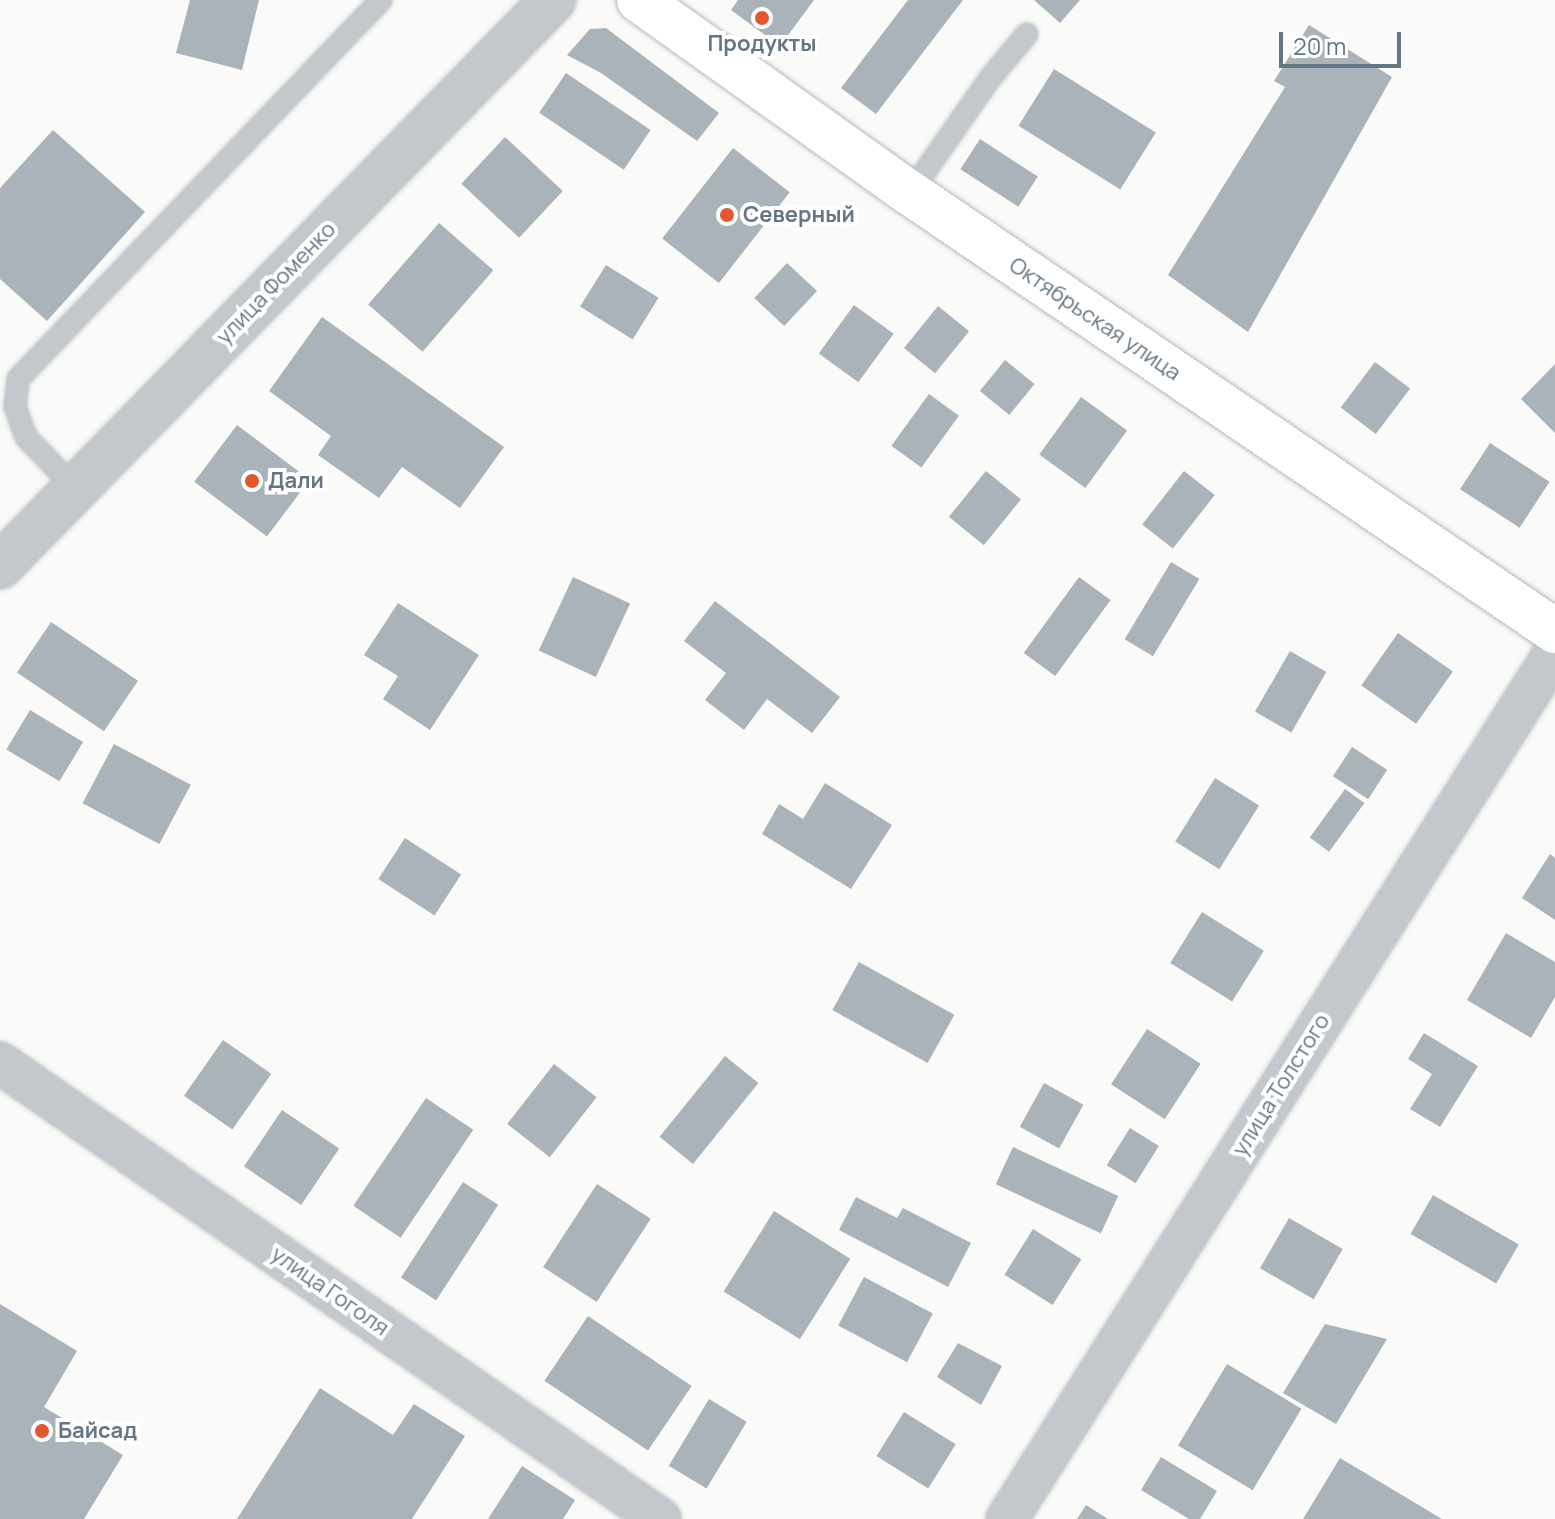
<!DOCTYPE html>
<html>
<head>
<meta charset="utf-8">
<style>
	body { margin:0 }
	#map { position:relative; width:1555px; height:1519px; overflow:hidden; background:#fafaf8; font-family:Manrope,sans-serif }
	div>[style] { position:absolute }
	.building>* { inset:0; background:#aab3b9; transform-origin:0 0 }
	.roads { filter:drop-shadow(0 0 2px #b3babf) drop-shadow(0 0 2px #b3babf) }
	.service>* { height:20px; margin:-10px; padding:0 10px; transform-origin:10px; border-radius:10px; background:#c3c8cc }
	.minor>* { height:40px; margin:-20px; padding:0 20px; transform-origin:20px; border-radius:20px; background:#c3c8cc }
	.tertiary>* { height:44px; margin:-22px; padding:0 22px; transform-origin:22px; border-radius:22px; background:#c3c8cc }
	.secondary>* { height:44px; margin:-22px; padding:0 22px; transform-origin:22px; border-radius:22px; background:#fff }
	.dots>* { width:22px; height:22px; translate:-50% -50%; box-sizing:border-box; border:4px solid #fff; border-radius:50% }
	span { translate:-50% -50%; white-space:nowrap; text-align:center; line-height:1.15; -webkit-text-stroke:8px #fff; paint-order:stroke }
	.poi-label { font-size:22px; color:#657683; font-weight:700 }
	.left { translate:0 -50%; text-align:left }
	.street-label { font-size:22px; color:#657683 }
	.scale { position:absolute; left:1279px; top:32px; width:122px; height:36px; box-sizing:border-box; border:4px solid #657683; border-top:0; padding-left:10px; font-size:24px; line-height:28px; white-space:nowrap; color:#657683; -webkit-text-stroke:6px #fff; paint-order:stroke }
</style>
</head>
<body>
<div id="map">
	<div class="building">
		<i style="clip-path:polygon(190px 0,259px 0,242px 70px,176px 53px)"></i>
		<i style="clip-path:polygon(738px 0,814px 0,780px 46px,731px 10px)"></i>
		<i style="clip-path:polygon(908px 0,963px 0,876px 114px,841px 88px)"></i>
		<i style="clip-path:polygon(1034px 0,1080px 0,1060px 23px)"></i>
		<i style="clip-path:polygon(1309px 25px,1392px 77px,1248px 332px,1168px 275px,1285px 87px,1274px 81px)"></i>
		<i style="clip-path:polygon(606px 28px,719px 113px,697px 141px,601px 73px,567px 55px,590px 29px)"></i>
		<i style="left:1054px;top:69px;width:120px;height:67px;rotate:32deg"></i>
		<i style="left:566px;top:73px;width:102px;height:48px;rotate:34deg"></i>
		<i style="clip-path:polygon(53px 130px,145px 212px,47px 321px,0 279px,0 188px)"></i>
		<i style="left:505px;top:137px;width:79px;height:64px;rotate:43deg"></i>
		<i style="left:980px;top:139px;width:69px;height:36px;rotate:33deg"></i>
		<i style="left:733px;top:148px;width:72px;height:115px;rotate:38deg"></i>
		<i style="left:439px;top:223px;width:72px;height:108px;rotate:41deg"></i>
		<i style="left:787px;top:263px;width:41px;height:48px;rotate:43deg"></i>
		<i style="left:606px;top:265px;width:62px;height:49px;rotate:32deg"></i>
		<i style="left:854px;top:305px;width:49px;height:60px;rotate:36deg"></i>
		<i style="left:938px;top:306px;width:40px;height:54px;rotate:39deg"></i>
		<i style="clip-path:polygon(322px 317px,504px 447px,460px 508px,402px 467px,379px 498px,318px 455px,331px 436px,269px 391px)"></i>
		<i style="left:1005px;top:360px;width:38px;height:40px;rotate:39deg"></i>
		<i style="left:1375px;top:362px;width:44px;height:57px;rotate:37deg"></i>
		<i style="clip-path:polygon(1555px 364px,1555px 433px,1521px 399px)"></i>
		<i style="left:929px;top:394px;width:37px;height:64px;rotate:36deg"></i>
		<i style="left:1081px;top:397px;width:57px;height:71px;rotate:36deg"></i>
		<i style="left:237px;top:425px;width:91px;height:71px;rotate:37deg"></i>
		<i style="left:1490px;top:443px;width:71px;height:55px;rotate:33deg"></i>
		<i style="left:986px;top:471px;width:45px;height:59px;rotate:39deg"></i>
		<i style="left:1184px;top:471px;width:39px;height:68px;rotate:38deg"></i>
		<i style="left:1171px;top:562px;width:33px;height:90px;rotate:31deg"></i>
		<i style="left:573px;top:577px;width:63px;height:81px;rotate:25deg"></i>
		<i style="left:1079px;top:577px;width:39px;height:94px;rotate:36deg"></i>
		<i style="clip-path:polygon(715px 601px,840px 697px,812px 733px,767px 699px,744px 730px,705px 700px,726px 673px,684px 641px)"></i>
		<i style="clip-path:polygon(398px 603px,479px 655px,430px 730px,383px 699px,398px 676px,364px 655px)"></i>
		<i style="left:51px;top:622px;width:105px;height:61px;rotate:34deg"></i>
		<i style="left:1398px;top:633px;width:67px;height:64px;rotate:35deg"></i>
		<i style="left:1290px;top:651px;width:42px;height:70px;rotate:30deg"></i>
		<i style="left:30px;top:710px;width:62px;height:46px;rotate:31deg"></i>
		<i style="left:114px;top:744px;width:87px;height:67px;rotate:28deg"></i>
		<i style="left:1352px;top:747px;width:42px;height:35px;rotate:33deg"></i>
		<i style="left:1215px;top:778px;width:52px;height:75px;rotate:32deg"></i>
		<i style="clip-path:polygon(825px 783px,892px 825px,851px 889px,762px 834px,779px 804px,803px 819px)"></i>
		<i style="left:1345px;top:789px;width:24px;height:60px;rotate:36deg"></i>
		<i style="left:405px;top:838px;width:67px;height:49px;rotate:33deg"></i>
		<i style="clip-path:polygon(1550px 854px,1555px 858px,1555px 920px,1522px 898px)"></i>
		<i style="left:1202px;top:912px;width:73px;height:60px;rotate:32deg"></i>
		<i style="clip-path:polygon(1506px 933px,1555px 962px,1555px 997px,1531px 1038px,1467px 1000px)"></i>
		<i style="left:859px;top:962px;width:109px;height:55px;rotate:29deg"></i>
		<i style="left:1147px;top:1029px;width:64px;height:66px;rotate:33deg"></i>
		<i style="clip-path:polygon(1424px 1033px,1478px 1066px,1440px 1127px,1410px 1109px,1432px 1074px,1408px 1059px)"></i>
		<i style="left:223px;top:1040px;width:59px;height:68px;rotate:35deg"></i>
		<i style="left:725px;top:1056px;width:43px;height:104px;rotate:39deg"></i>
		<i style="left:554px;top:1064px;width:54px;height:76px;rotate:38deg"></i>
		<i style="left:1044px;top:1083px;width:45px;height:50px;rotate:29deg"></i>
		<i style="left:426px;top:1098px;width:57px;height:130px;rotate:34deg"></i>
		<i style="left:282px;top:1110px;width:69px;height:68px;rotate:34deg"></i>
		<i style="left:1130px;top:1128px;width:34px;height:44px;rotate:32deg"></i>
		<i style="left:1013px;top:1147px;width:116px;height:41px;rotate:25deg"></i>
		<i style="left:463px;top:1182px;width:42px;height:114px;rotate:33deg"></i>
		<i style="left:597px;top:1184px;width:64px;height:99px;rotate:33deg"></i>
		<i style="left:1433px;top:1195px;width:99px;height:45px;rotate:30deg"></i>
		<i style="clip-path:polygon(856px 1197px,897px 1218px,903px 1208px,971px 1243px,948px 1287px,839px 1230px)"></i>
		<i style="left:774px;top:1211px;width:90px;height:95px;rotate:32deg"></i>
		<i style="left:1289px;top:1218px;width:62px;height:58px;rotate:30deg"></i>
		<i style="left:1033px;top:1229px;width:57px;height:54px;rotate:32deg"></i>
		<i style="left:864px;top:1277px;width:78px;height:55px;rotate:28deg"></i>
		<i style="clip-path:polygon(0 1304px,77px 1351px,44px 1407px,123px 1455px,84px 1519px,0 1519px)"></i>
		<i style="left:588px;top:1316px;width:125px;height:78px;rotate:34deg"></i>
		<i style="clip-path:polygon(1325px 1324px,1387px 1339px,1336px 1424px,1283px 1393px)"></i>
		<i style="clip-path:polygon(958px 1343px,1002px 1366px,981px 1405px,937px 1377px)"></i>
		<i style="left:1227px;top:1364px;width:87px;height:95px;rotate:31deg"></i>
		<i style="clip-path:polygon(320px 1388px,393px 1435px,414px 1404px,465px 1436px,412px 1519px,237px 1519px)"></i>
		<i style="left:709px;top:1399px;width:44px;height:78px;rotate:31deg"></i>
		<i style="left:904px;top:1412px;width:61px;height:52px;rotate:32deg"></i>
		<i style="clip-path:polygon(1161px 1457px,1217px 1491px,1200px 1519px,1189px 1519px,1141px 1490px)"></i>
		<i style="clip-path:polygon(1340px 1458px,1442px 1519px,1303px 1519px)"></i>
		<i style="clip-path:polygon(522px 1466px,575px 1500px,563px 1519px,488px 1519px)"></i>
		<i style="clip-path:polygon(1086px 1505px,1108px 1519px,1077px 1519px)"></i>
	</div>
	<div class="roads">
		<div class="service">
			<i style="left:910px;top:193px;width:141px;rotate:-55.1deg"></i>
			<i style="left:991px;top:77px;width:56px;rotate:-50.1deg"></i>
			<i style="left:76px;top:489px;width:72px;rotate:-133.9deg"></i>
			<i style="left:26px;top:437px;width:32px;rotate:-110deg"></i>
			<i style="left:15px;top:407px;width:28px;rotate:-84deg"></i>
			<i style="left:18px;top:379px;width:525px;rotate:-46.24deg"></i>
		</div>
		<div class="minor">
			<i style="left:0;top:1063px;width:802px;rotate:34.64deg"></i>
			<i style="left:1007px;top:1519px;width:1026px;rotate:-57.7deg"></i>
		</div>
		<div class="tertiary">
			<i style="left:0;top:566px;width:791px;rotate:-45.67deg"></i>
		</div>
		<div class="secondary">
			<i style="left:639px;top:0;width:333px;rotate:35.5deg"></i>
			<i style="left:910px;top:193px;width:780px;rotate:34.18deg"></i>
		</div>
	</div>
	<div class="dots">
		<i style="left:762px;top:18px;background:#e4572e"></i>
		<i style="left:727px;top:215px;background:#e4572e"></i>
		<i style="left:252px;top:481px;background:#e4572e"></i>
		<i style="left:42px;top:1431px;background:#e4572e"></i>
	</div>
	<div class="poi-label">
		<span style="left:762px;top:44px">Продукты</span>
		<span class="left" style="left:743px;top:215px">Северный</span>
		<span class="left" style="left:268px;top:481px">Дали</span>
		<span class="left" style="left:58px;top:1431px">Байсад</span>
	</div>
	<div class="street-label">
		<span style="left:276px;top:283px;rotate:-46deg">улица Фоменко</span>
		<span style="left:1095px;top:319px;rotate:34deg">Октябрьская улица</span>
		<span style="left:1281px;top:1085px;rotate:-58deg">улица Толстого</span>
		<span style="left:330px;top:1291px;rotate:35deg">улица Гоголя</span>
	</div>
	<div class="scale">20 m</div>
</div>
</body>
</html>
